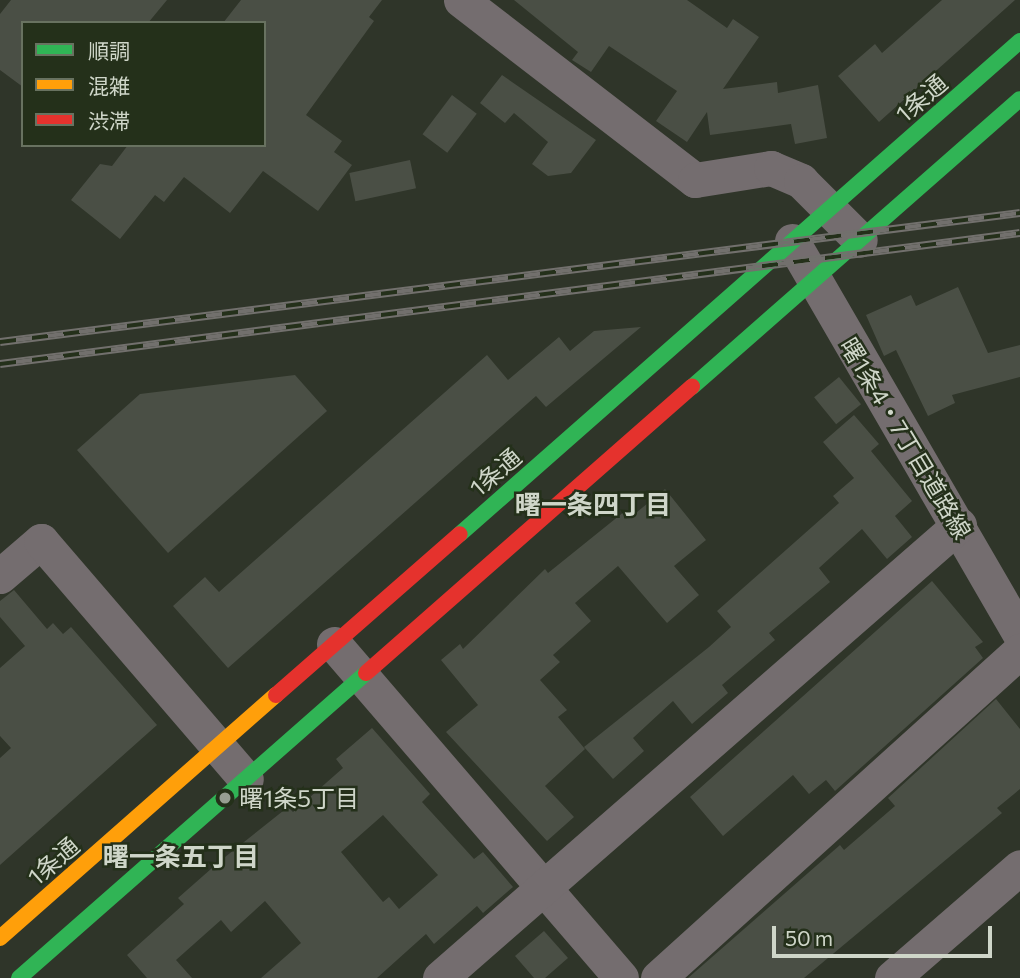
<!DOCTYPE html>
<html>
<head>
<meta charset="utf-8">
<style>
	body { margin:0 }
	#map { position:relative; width:1020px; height:978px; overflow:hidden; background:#2f3529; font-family:Commissioner,"Noto Sans JP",sans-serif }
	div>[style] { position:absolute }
	.building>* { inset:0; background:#4a4f45; transform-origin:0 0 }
	.street>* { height:35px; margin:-17.5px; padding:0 17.5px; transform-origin:17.5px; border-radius:17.5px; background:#746d6f }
	.fast>* { height:16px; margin:-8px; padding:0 8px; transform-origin:8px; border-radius:8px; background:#30b455 }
	.slow>* { height:16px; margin:-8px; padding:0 8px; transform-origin:8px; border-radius:8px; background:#ff9f0a }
	.jam>* { height:16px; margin:-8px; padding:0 8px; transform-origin:8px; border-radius:8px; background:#e5322d }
	.rail>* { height:8px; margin-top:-4px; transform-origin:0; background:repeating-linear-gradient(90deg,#24301a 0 16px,#72706d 0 32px); box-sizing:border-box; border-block:2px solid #72706d }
	.dots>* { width:19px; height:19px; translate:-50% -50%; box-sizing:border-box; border:4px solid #24301a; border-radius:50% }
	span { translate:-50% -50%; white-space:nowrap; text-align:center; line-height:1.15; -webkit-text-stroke:5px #24301a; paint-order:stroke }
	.street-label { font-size:24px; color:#cfd6c9 }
	.poi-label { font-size:24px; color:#cfd6c9 }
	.left { translate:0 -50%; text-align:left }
	.neighbourhood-label { font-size:26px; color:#cfd6c9; font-weight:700 }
	.legend { position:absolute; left:21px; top:21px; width:245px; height:126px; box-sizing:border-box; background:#24301a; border:2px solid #687260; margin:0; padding:9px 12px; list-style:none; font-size:21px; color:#cfd6c9 }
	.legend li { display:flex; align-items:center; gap:14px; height:35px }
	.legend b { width:35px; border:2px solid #687260 }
	.scale { position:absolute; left:772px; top:926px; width:220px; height:32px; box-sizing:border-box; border:4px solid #cfd6c9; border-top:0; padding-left:9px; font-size:21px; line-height:24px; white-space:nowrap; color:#cfd6c9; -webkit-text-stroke:5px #24301a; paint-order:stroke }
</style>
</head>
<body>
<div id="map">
	<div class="building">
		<i style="clip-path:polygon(11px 0,167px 0,148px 23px,23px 23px,23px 87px,0 70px,0 14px)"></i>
		<i style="clip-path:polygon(241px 0,382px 0,369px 17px,374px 21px,306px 115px,342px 141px,334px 152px,352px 165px,318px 211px,263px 171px,230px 213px,184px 177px,164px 202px,155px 195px,120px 239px,71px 200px,100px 164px,112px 166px,128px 145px,264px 145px,264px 23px,223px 23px)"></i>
		<i style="clip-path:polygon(514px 0,687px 0,727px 28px,733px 19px,759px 37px,723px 89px,777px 82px,778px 93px,818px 85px,827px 138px,795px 144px,791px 124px,710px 135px,707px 112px,687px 142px,656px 121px,677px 91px,609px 46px,591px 72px,572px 60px,578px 52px)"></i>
		<i style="clip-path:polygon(942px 0,1015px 0,879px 122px,838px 76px,875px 44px,882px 53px)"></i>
		<i style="clip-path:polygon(502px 75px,596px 140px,571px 173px,548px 176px,532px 164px,548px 142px,514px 113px,505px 123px,480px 103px)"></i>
		<i style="left:452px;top:95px;width:31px;height:49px;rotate:37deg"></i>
		<i style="left:410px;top:160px;width:29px;height:62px;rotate:78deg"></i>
		<i style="clip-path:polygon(958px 287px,988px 353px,1020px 345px,1020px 377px,952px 395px,955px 403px,928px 416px,896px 350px,884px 356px,866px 315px,911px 295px,916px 306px)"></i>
		<i style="clip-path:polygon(641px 327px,546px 407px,536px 396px,228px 668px,173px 606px,205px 577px,219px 592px,487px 355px,508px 380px,559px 337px,570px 351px,594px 331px)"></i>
		<i style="clip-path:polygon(295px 375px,327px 411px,168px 553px,77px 450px,140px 394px)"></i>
		<i style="left:839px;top:377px;width:35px;height:32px;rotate:51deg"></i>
		<i style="clip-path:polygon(854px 415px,879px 444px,871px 451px,912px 501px,895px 516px,912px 537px,887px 559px,862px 529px,819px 568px,830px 582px,769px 633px,775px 640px,722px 685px,728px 693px,692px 724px,673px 701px,633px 738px,644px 751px,613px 779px,584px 747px,709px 647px,731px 627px,717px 611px,839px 503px,833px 496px,854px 478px,823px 442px)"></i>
		<i style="clip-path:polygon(665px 489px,706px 540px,674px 566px,699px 595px,667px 623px,618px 566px,575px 603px,591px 621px,553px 655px,560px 662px,540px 680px,567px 710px,558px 717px,585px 749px,545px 786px,574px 817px,547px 841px,446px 732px,478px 705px,441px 660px,460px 644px,463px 649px,545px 569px,548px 573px,625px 511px,631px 517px)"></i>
		<i style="clip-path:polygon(932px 581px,983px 642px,975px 647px,983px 658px,835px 791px,826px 780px,809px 794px,793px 775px,723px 836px,690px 797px)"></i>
		<i style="clip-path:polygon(14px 590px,47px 629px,53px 623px,63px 634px,71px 627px,157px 725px,0 865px,0 758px,11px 748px,0 736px,0 668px,25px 646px,0 617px,0 601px)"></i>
		<i style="clip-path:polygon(996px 699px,1020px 729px,1020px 789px,997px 808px,1002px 813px,804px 978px,688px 978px,840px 845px,844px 850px,895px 806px,888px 798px)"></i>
		<i style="clip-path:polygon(evenodd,372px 728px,430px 794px,422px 802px,474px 859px,483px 852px,513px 887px,483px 913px,477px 906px,434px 944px,426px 934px,377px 978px,261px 978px,301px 943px,265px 901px,231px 932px,221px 920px,176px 960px,192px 978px,147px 978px,127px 955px,184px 904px,178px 898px,220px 861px,288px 807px,293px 812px,343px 768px,336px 759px,372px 728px,383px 815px,438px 875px,399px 909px,389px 897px,383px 902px,341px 852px,383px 815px)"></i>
		<i style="clip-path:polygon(544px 931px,568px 958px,545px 978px,534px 978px,515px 956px)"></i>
	</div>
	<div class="street">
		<i style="left:461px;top:0;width:295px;rotate:37.6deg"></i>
		<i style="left:695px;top:180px;width:77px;rotate:-9deg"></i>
		<i style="left:771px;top:168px;width:33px;rotate:23deg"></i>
		<i style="left:801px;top:181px;width:83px;rotate:45deg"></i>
		<i style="left:792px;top:241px;width:455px;rotate:59.9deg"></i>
		<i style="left:0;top:576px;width:54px;rotate:-40.5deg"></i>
		<i style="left:41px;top:541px;width:314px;rotate:49.3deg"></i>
		<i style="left:334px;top:644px;width:440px;rotate:49.3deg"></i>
		<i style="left:440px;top:978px;width:689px;rotate:-41.12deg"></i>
		<i style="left:658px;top:978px;width:488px;rotate:-42.1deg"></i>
		<i style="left:892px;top:978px;width:169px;rotate:-40.9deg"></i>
	</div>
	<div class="fast">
		<i style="left:692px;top:387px;width:436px;rotate:-41.3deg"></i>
		<i style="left:460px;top:534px;width:746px;rotate:-41.36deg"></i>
		<i style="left:19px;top:978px;width:462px;rotate:-41.3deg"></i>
	</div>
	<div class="slow">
		<i style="left:0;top:938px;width:368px;rotate:-41.4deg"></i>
	</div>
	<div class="jam">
		<i style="left:366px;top:673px;width:434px;rotate:-41.3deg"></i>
		<i style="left:276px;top:695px;width:244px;rotate:-41.2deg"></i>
	</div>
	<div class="rail">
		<i style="left:0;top:342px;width:1028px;rotate:-7.21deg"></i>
		<i style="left:0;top:364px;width:1028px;rotate:-7.32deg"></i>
	</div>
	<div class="dots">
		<i style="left:225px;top:798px;background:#979e91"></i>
	</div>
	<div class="street-label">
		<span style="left:921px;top:98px;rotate:-41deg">1条通</span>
		<span style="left:906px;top:438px;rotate:59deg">曙1条4・7丁目道路線</span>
		<span style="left:495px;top:472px;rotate:-41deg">1条通</span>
		<span style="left:53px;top:861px;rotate:-41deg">1条通</span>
	</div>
	<div class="poi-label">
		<span class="left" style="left:239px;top:798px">曙1条5丁目</span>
	</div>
	<div class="neighbourhood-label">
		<span style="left:593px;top:504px">曙一条四丁目</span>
		<span style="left:181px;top:856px">曙一条五丁目</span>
	</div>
	<ul class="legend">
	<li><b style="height:9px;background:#30b455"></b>順調</li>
	<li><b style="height:9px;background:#ff9f0a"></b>混雑</li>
	<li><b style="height:9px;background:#e5322d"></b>渋滞</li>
	</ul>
	<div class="scale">50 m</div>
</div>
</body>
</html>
